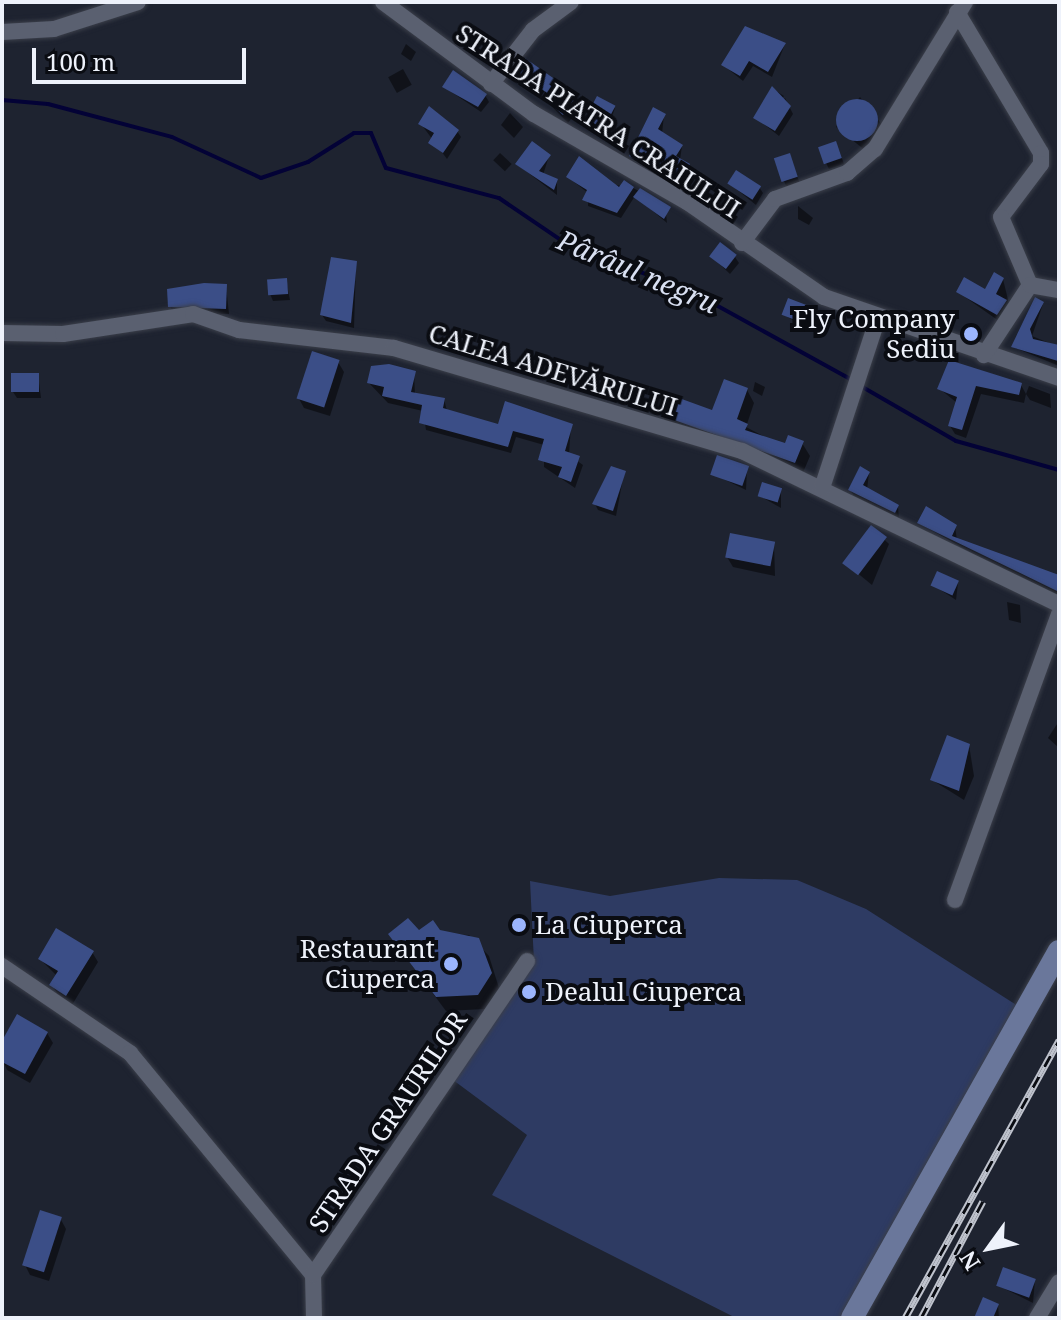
<!DOCTYPE html>
<html>
<head>
<meta charset="utf-8">
<style>
	body { margin:0 }
	#map { position:relative; width:1061px; height:1320px; overflow:hidden; background:#1e2330; font-family:"Noto Serif",serif }
	div>[style] { position:absolute }
	.green>* { inset:0; background:#2e3b63 }
	.shadow>* { inset:0; background:#0007; transform-origin:0 0 }
	.stream>* { height:4px; margin:-2px; padding:0 2px; transform-origin:2px; border-radius:2px; background:#030236 }
	.building>* { inset:0; background:#3b4e87; transform-origin:0 0 }
	.round { border-radius:50% }
	.roads { filter:drop-shadow(0 0 2px #3b3f4a) drop-shadow(0 0 2px #3b3f4a) }
	.street>* { height:16px; margin:-8px; padding:0 8px; transform-origin:8px; border-radius:8px; background:#5a6070 }
	.secondary>* { height:22px; margin:-11px; padding:0 11px; transform-origin:11px; border-radius:11px; background:#6a779b }
	.rail>* { height:7px; margin-top:-3.5px; transform-origin:0; background:repeating-linear-gradient(90deg,#0a0c12 0 12px,#bfc3cd 0 24px); box-sizing:border-box; border-block:2px solid #bfc3cd }
	.dots>* { width:22px; height:22px; translate:-50% -50%; box-sizing:border-box; border:4px solid #0a0c12; border-radius:50% }
	span { translate:-50% -50%; white-space:nowrap; text-align:center; line-height:1.15; -webkit-text-stroke:8px #0a0c12; paint-order:stroke }
	.street-label { font-size:26px; color:#eef2fb }
	.poi-label { font-size:26px; color:#eef2fb }
	.right { translate:-100% -50%; text-align:right }
	.left { translate:0 -50%; text-align:left }
	.water-label { font-size:28px; color:#d9e0f2; font-style:italic }
	.frame { position:absolute; inset:0; border:4px solid #eef2fb; pointer-events:none }
	.north { position:absolute; left:949px; top:1208px; width:80px; height:80px; -webkit-text-stroke:6px #0a0c12; paint-order:stroke; rotate:237deg; font-size:22px; font-weight:700; line-height:32px; text-align:center; color:#eef2fb }
	.north::after { content:''; display:block; margin:auto; width:28px; height:36px; background:#eef2fb; clip-path:polygon(50% 0,100% 100%,50% 72%,0 100%) }
	.scale { position:absolute; left:32px; top:48px; width:214px; height:36px; box-sizing:border-box; border:4px solid #eef2fb; border-top:0; padding-left:10px; font-size:24px; line-height:28px; white-space:nowrap; color:#eef2fb; -webkit-text-stroke:6px #0a0c12; paint-order:stroke }
</style>
</head>
<body>
<div id="map">
	<div class="green">
		<i style="clip-path:polygon(719px 878px,797px 880px,866px 909px,1026px 1011px,852px 1318px,736px 1318px,492px 1195px,527px 1135px,449px 1077px,534px 962px,530px 881px,610px 896px)"></i>
	</div>
	<div class="shadow">
		<i style="clip-path:polygon(406px 44px,416px 52px,411px 61px,401px 54px)"></i>
		<i style="clip-path:polygon(785px 44px,772px 77px,753px 66px,743px 81px,723px 65px)"></i>
		<i style="left:403px;top:69px;width:18px;height:17px;rotate:61deg"></i>
		<i style="clip-path:polygon(518px 72px,576px 97px,581px 106px,568px 123px)"></i>
		<i style="clip-path:polygon(444px 87px,485px 95px,489px 102px,481px 112px)"></i>
		<i style="clip-path:polygon(773px 89px,784px 96px,775px 108px,785px 98px,793px 114px,779px 136px,756px 118px)"></i>
		<i style="clip-path:polygon(860px 97px,883px 126px,866px 151px,836px 127px)"></i>
		<i style="clip-path:polygon(615px 108px,604px 140px,588px 130px,584px 124px)"></i>
		<i style="clip-path:polygon(510px 113px,523px 127px,514px 138px,501px 125px)"></i>
		<i style="clip-path:polygon(664px 115px,662px 134px,682px 146px,680px 160px,692px 172px,682px 189px,631px 156px)"></i>
		<i style="clip-path:polygon(421px 124px,457px 131px,461px 137px,447px 159px)"></i>
		<i style="clip-path:polygon(839px 150px,844px 164px,829px 169px,826px 163px)"></i>
		<i style="left:500px;top:153px;width:16px;height:10px;rotate:43deg"></i>
		<i style="clip-path:polygon(549px 156px,543px 175px,557px 180px,557px 195px,518px 165px)"></i>
		<i style="clip-path:polygon(792px 162px,800px 184px,787px 188px,784px 181px)"></i>
		<i style="clip-path:polygon(568px 177px,633px 188px,665px 204px,667px 223px,635px 196px,621px 218px,588px 206px,588px 193px)"></i>
		<i style="clip-path:polygon(730px 184px,759px 187px,763px 193px,756px 205px)"></i>
		<i style="clip-path:polygon(798px 206px,813px 218px,809px 225px,798px 219px)"></i>
		<i style="clip-path:polygon(711px 256px,735px 257px,739px 263px,730px 274px)"></i>
		<i style="clip-path:polygon(356px 263px,354px 328px,326px 321px,322px 315px)"></i>
		<i style="clip-path:polygon(1003px 279px,1011px 312px,1003px 324px,958px 292px,986px 292px)"></i>
		<i style="clip-path:polygon(286px 280px,290px 300px,273px 301px,270px 294px)"></i>
		<i style="clip-path:polygon(226px 286px,229px 314px,173px 313px,170px 306px)"></i>
		<i style="clip-path:polygon(1043px 304px,1032px 336px,1059px 347px,1059px 366px,1013px 347px)"></i>
		<i style="clip-path:polygon(813px 310px,811px 330px,784px 315px)"></i>
		<i style="clip-path:polygon(338px 362px,344px 372px,330px 416px,304px 408px,298px 397px)"></i>
		<i style="clip-path:polygon(950px 363px,1021px 385px,1026px 394px,1029px 386px,1050px 394px,1051px 408px,1030px 400px,1026px 394px,1024px 403px,981px 394px,966px 438px,955px 434px,950px 426px,957px 403px,940px 389px)"></i>
		<i style="clip-path:polygon(414px 372px,415px 395px,444px 399px,447px 411px,499px 426px,506px 404px,571px 425px,569px 455px,583px 465px,575px 488px,544px 467px,544px 445px,516px 437px,511px 453px,426px 430px,423px 411px,388px 403px,369px 383px)"></i>
		<i style="clip-path:polygon(38px 375px,41px 398px,17px 398px,13px 392px)"></i>
		<i style="clip-path:polygon(755px 382px,765px 387px,762px 396px,753px 391px)"></i>
		<i style="clip-path:polygon(747px 390px,754px 403px,746px 427px,776px 443px,802px 443px,810px 456px,802px 475px,670px 428px,662px 415px,713px 413px)"></i>
		<i style="clip-path:polygon(747px 468px,746px 490px,713px 474px)"></i>
		<i style="clip-path:polygon(624px 473px,616px 516px,598px 510px,595px 504px)"></i>
		<i style="clip-path:polygon(869px 473px,867px 490px,898px 507px,899px 518px,854px 496px,850px 490px)"></i>
		<i style="clip-path:polygon(781px 490px,781px 508px,760px 496px)"></i>
		<i style="clip-path:polygon(919px 523px,955px 526px,957px 540px,1059px 577px,1059px 603px)"></i>
		<i style="clip-path:polygon(872px 528px,889px 544px,872px 585px,850px 567px)"></i>
		<i style="clip-path:polygon(774px 544px,775px 576px,733px 567px,727px 557px)"></i>
		<i style="clip-path:polygon(958px 583px,956px 600px,933px 585px)"></i>
		<i style="clip-path:polygon(1007px 602px,1020px 605px,1021px 623px,1009px 620px)"></i>
		<i style="clip-path:polygon(1059px 721px,1059px 748px,1048px 738px)"></i>
		<i style="clip-path:polygon(969px 745px,974px 776px,964px 800px,932px 780px)"></i>
		<i style="clip-path:polygon(418px 933px,469px 935px,489px 956px,499px 988px,485px 1009px,446px 1011px,399px 948px)"></i>
		<i style="clip-path:polygon(92px 952px,98px 962px,72px 1005px,58px 995px,52px 985px,57px 976px,40px 959px)"></i>
		<i style="clip-path:polygon(47px 1033px,53px 1043px,30px 1083px,7px 1070px,2px 1058px,9px 1046px)"></i>
		<i style="clip-path:polygon(60px 1218px,66px 1229px,49px 1281px,30px 1275px,25px 1265px)"></i>
		<i style="clip-path:polygon(1035px 1280px,1033px 1303px,999px 1286px)"></i>
		<i style="clip-path:polygon(998px 1305px,999px 1318px,976px 1318px)"></i>
	</div>
	<div class="stream">
		<i style="left:2px;top:100px;width:46px;rotate:5deg"></i>
		<i style="left:48px;top:104px;width:128px;rotate:14.9deg"></i>
		<i style="left:172px;top:137px;width:98px;rotate:24.7deg"></i>
		<i style="left:261px;top:178px;width:50px;rotate:-18.8deg"></i>
		<i style="left:308px;top:162px;width:54px;rotate:-32.2deg"></i>
		<i style="left:354px;top:133px;width:17px"></i>
		<i style="left:371px;top:133px;width:38px;rotate:67deg"></i>
		<i style="left:386px;top:168px;width:117px;rotate:14.9deg"></i>
		<i style="left:499px;top:198px;width:87px;rotate:34.2deg"></i>
		<i style="left:571px;top:247px;width:123px;rotate:19.9deg"></i>
		<i style="left:687px;top:289px;width:188px;rotate:28.9deg"></i>
		<i style="left:859px;top:385px;width:112px;rotate:30deg"></i>
		<i style="left:956px;top:441px;width:107px;rotate:15.7deg"></i>
	</div>
	<div class="building">
		<i style="clip-path:polygon(745px 26px,786px 43px,768px 72px,749px 61px,740px 76px,721px 65px)"></i>
		<i style="clip-path:polygon(525px 58px,577px 95px,563px 115px,515px 72px)"></i>
		<i style="clip-path:polygon(453px 70px,487px 94px,478px 107px,442px 87px)"></i>
		<i style="clip-path:polygon(772px 86px,791px 106px,775px 131px,753px 118px)"></i>
		<i style="left:597px;top:96px;width:21px;height:32px;rotate:28deg"></i>
		<i class="round" style="left:836px;top:99px;width:42px;height:42px"></i>
		<i style="clip-path:polygon(429px 106px,459px 130px,443px 153px,428px 143px,434px 133px,418px 124px)"></i>
		<i style="clip-path:polygon(653px 107px,666px 114px,658px 129px,683px 145px,676px 156px,690px 164px,678px 184px,629px 156px)"></i>
		<i style="clip-path:polygon(532px 141px,551px 155px,539px 171px,558px 179px,554px 190px,515px 164px)"></i>
		<i style="left:836px;top:141px;width:18px;height:19px;rotate:71deg"></i>
		<i style="left:790px;top:153px;width:25px;height:17px;rotate:72deg"></i>
		<i style="clip-path:polygon(579px 156px,619px 187px,624px 180px,634px 187px,617px 213px,582px 200px,587px 190px,566px 177px)"></i>
		<i style="left:736px;top:170px;width:30px;height:16px;rotate:33deg"></i>
		<i style="clip-path:polygon(640px 188px,671px 207px,664px 219px,633px 197px)"></i>
		<i style="left:720px;top:242px;width:21px;height:18px;rotate:37deg"></i>
		<i style="clip-path:polygon(331px 257px,357px 261px,351px 323px,320px 315px)"></i>
		<i style="clip-path:polygon(994px 272px,1004px 278px,996px 294px,1007px 300px,997px 315px,956px 292px,964px 277px,985px 289px)"></i>
		<i style="left:287px;top:278px;width:16px;height:20px;rotate:86deg"></i>
		<i style="clip-path:polygon(204px 283px,227px 284px,226px 309px,168px 307px,167px 289px)"></i>
		<i style="clip-path:polygon(1035px 297px,1044px 302px,1030px 329px,1033px 339px,1059px 345px,1058px 361px,1011px 347px)"></i>
		<i style="left:788px;top:298px;width:28px;height:18px;rotate:21deg"></i>
		<i style="left:312px;top:351px;width:29px;height:50px;rotate:18deg"></i>
		<i style="clip-path:polygon(949px 360px,1022px 383px,1019px 395px,976px 386px,962px 430px,948px 426px,957px 397px,937px 389px)"></i>
		<i style="clip-path:polygon(389px 364px,416px 371px,411px 392px,445px 398px,443px 408px,498px 424px,505px 401px,573px 424px,565px 451px,580px 456px,571px 482px,558px 477px,562px 467px,538px 460px,544px 439px,513px 431px,508px 447px,419px 423px,422px 405px,382px 396px,384px 387px,367px 383px,371px 366px)"></i>
		<i style="left:11px;top:373px;width:28px;height:19px"></i>
		<i style="clip-path:polygon(724px 379px,748px 388px,737px 419px,748px 424px,745px 430px,785px 443px,788px 435px,804px 441px,795px 463px,660px 415px,668px 394px,712px 410px)"></i>
		<i style="left:717px;top:455px;width:34px;height:21px;rotate:19deg"></i>
		<i style="clip-path:polygon(611px 466px,626px 471px,613px 511px,592px 504px)"></i>
		<i style="clip-path:polygon(860px 466px,870px 472px,863px 485px,899px 505px,895px 513px,848px 490px)"></i>
		<i style="left:762px;top:482px;width:21px;height:15px;rotate:17deg"></i>
		<i style="clip-path:polygon(926px 506px,957px 525px,952px 536px,1059px 575px,1059px 592px,917px 523px)"></i>
		<i style="left:871px;top:525px;width:20px;height:48px;rotate:37deg"></i>
		<i style="left:730px;top:533px;width:46px;height:25px;rotate:11deg"></i>
		<i style="left:937px;top:571px;width:24px;height:16px;rotate:24deg"></i>
		<i style="clip-path:polygon(947px 735px,970px 744px,959px 791px,930px 780px)"></i>
		<i style="clip-path:polygon(408px 918px,419px 930px,433px 920px,440px 930px,479px 938px,492px 973px,478px 995px,436px 997px,388px 934px)"></i>
		<i style="clip-path:polygon(56px 928px,94px 951px,66px 996px,49px 985px,58px 971px,38px 959px)"></i>
		<i style="clip-path:polygon(17px 1014px,48px 1032px,25px 1074px,2px 1062px,3px 1039px)"></i>
		<i style="left:40px;top:1210px;width:23px;height:58px;rotate:18deg"></i>
		<i style="left:1003px;top:1267px;width:35px;height:20px;rotate:20deg"></i>
		<i style="clip-path:polygon(983px 1297px,999px 1304px,993px 1318px,974px 1318px)"></i>
	</div>
	<div class="roads">
		<div class="street">
			<i style="left:383px;top:2px;width:188px;rotate:36.6deg"></i>
			<i style="left:534px;top:114px;width:177px;rotate:29.9deg"></i>
			<i style="left:687px;top:202px;width:167px;rotate:34.7deg"></i>
			<i style="left:824px;top:297px;width:249px;rotate:19deg"></i>
			<i style="left:957px;top:12px;width:164px;rotate:59.2deg"></i>
			<i style="left:1041px;top:153px;width:11px;rotate:90deg"></i>
			<i style="left:1041px;top:164px;width:66px;rotate:127deg"></i>
			<i style="left:1001px;top:217px;width:74px;rotate:66.9deg"></i>
			<i style="left:1030px;top:285px;width:84px;rotate:123.3deg"></i>
			<i style="left:2px;top:32px;width:52px;rotate:-3.3deg"></i>
			<i style="left:54px;top:29px;width:88px;rotate:-17.8deg"></i>
			<i style="left:491px;top:84px;width:68px;rotate:-52.1deg"></i>
			<i style="left:533px;top:30px;width:47px;rotate:-36.4deg"></i>
			<i style="left:742px;top:243px;width:55px;rotate:-53.1deg"></i>
			<i style="left:775px;top:199px;width:77px;rotate:-19.9deg"></i>
			<i style="left:847px;top:173px;width:37px;rotate:-41deg"></i>
			<i style="left:875px;top:149px;width:172px;rotate:-58.5deg"></i>
			<i style="left:1030px;top:285px;width:29px;rotate:10deg"></i>
			<i style="left:2px;top:333px;width:61px;rotate:0.9deg"></i>
			<i style="left:63px;top:334px;width:132px;rotate:-8.7deg"></i>
			<i style="left:193px;top:314px;width:49px;rotate:19.2deg"></i>
			<i style="left:239px;top:330px;width:156px;rotate:6.6deg"></i>
			<i style="left:394px;top:348px;width:363px;rotate:16.5deg"></i>
			<i style="left:742px;top:451px;width:352px;rotate:25.8deg"></i>
			<i style="left:822px;top:488px;width:179px;rotate:-71.8deg"></i>
			<i style="left:955px;top:900px;width:304px;rotate:-70deg"></i>
			<i style="left:2px;top:966px;width:155px;rotate:34.2deg"></i>
			<i style="left:130px;top:1053px;width:288px;rotate:50.5deg"></i>
			<i style="left:314px;top:1318px;width:43px;rotate:-91.3deg"></i>
			<i style="left:313px;top:1275px;width:380px;rotate:-55.7deg"></i>
			<i style="left:1037px;top:1318px;width:42px;rotate:-58.6deg"></i>
		</div>
		<div class="secondary">
			<i style="left:852px;top:1318px;width:421px;rotate:-60.6deg"></i>
		</div>
	</div>
	<div class="rail">
		<i style="left:905px;top:1318px;width:318px;rotate:-61deg"></i>
		<i style="left:921px;top:1318px;width:132px;rotate:-62.1deg"></i>
	</div>
	<div class="dots">
		<i style="left:971px;top:334px;background:#9bb5fd"></i>
		<i style="left:519px;top:925px;background:#9bb5fd"></i>
		<i style="left:451px;top:964px;background:#9bb5fd"></i>
		<i style="left:529px;top:992px;background:#9bb5fd"></i>
	</div>
	<div class="street-label">
		<span style="left:598px;top:121px;rotate:33deg">STRADA PIATRA CRAIULUI</span>
		<span style="left:553px;top:370px;rotate:17deg">CALEA ADEVĂRULUI</span>
		<span style="left:388px;top:1122px;rotate:-56deg">STRADA GRAURILOR</span>
	</div>
	<div class="poi-label">
		<span class="right" style="left:955px;top:334px">Fly Company<br>Sediu</span>
		<span class="left" style="left:535px;top:925px">La Ciuperca</span>
		<span class="right" style="left:435px;top:964px">Restaurant<br>Ciuperca</span>
		<span class="left" style="left:545px;top:992px">Dealul Ciuperca</span>
	</div>
	<div class="water-label">
		<span style="left:638px;top:271px;rotate:23deg">Pârâul negru</span>
	</div>
	<div class="frame"></div>
	<div class="north">N</div>
	<div class="scale">100 m</div>
</div>
</body>
</html>
